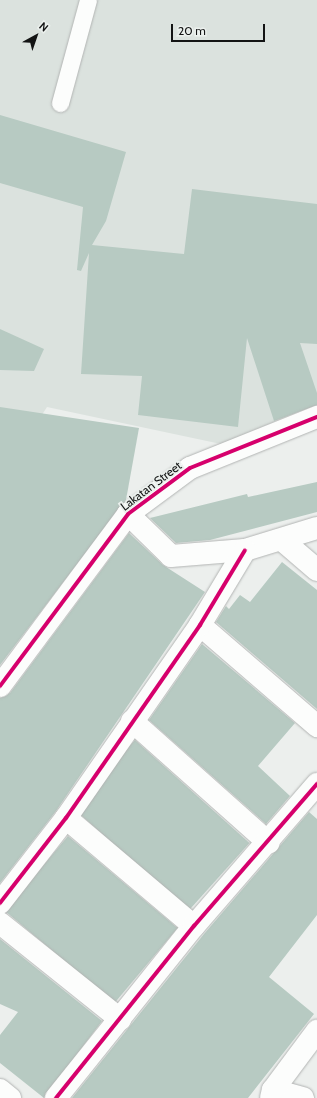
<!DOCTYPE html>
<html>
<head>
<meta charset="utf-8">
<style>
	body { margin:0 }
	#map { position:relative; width:317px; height:1098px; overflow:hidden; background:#ecefed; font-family:Cabin,sans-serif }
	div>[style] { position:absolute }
	.built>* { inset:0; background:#dbe2de }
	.building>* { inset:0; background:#b7cac2; transform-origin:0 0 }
	.roads { filter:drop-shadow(0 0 1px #b2b4b3) drop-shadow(0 0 1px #b2b4b3) }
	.service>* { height:17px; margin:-8.5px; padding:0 8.5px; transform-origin:8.5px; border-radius:8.5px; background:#fcfdfc }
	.minor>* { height:22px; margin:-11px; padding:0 11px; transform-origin:11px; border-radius:11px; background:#fcfdfc }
	.tertiary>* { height:22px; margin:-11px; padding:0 11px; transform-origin:11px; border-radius:11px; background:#fcfdfc }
	.cycleway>* { height:4px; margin:-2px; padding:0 2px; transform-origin:2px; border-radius:2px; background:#d6006c }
	span { translate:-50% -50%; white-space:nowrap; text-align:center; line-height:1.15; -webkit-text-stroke:3.5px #ebf0ed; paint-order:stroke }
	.street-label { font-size:12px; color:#131414 }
	.north { position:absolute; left:16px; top:16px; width:40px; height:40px; -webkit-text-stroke:3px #ebf0ed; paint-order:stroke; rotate:40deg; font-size:11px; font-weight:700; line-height:16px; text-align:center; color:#131414 }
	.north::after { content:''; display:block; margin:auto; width:14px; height:18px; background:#131414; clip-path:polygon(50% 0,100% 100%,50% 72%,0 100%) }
	.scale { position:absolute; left:171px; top:24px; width:94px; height:18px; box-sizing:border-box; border:2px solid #131414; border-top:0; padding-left:5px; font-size:12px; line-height:14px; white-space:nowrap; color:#131414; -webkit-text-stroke:3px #ebf0ed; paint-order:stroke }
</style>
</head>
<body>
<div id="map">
	<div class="built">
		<i style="clip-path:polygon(0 0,317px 0,317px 404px,221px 444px,47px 407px,0 480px)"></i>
	</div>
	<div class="building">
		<i style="clip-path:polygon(0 115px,126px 152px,106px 221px,92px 245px,184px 254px,192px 189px,317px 204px,317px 344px,300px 343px,317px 393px,317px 405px,274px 421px,247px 338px,238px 427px,138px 415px,142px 376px,81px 374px,89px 253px,81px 271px,77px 270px,83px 207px,0 183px)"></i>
		<i style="clip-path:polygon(0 329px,44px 349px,34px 371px,0 370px)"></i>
		<i style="clip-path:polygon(0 407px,139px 428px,126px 500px,0 665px)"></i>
		<i style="clip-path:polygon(317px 482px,317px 512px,210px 540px,176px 543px,150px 518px,247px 494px,248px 497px)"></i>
		<i style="clip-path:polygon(129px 533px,163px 565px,205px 592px,56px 811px,0 883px,0 698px,10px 693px)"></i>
		<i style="clip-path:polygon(282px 562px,317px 590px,317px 709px,216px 622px,226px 606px,229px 609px,240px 595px,250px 602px)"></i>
		<i style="clip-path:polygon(202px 644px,295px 723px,258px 766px,290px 796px,266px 824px,149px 720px)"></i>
		<i style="left:135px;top:740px;width:154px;height:92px;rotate:42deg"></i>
		<i style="clip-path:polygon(309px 812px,317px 819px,317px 915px,269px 977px,314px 1014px,248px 1098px,72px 1098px,204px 934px)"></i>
		<i style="left:68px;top:836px;width:143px;height:98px;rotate:40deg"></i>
		<i style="clip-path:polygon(0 939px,102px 1021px,44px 1098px,0 1063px,0 1035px,18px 1012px,0 1004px)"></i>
	</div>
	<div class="roads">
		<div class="service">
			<i style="left:60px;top:103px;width:107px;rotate:-74.8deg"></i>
		</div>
		<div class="minor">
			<i style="left:128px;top:514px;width:60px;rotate:44.3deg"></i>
			<i style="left:171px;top:556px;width:74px;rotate:-4.6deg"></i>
			<i style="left:245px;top:550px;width:75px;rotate:-17deg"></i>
			<i style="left:282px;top:540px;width:46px;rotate:40.6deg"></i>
			<i style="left:200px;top:625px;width:155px;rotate:40.8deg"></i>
			<i style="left:0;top:686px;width:214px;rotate:-53.3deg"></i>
			<i style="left:128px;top:514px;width:77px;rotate:-36.6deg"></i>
			<i style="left:190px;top:468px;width:137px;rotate:-21.9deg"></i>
			<i style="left:132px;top:721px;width:183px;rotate:41.7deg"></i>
			<i style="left:66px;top:818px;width:167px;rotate:40.2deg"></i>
			<i style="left:0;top:903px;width:108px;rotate:-52.2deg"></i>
			<i style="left:66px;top:818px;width:235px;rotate:-55.2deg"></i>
			<i style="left:200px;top:625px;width:87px;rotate:-59deg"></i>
			<i style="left:0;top:923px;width:154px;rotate:38.7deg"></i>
			<i style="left:0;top:1090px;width:13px;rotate:39deg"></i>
			<i style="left:273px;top:1090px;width:31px;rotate:15deg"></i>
			<i style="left:56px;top:1098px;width:221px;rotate:-51.3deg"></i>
			<i style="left:194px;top:926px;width:188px;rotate:-49.1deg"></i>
		</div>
		<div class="tertiary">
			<i style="left:271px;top:1098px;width:8px;rotate:-76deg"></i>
			<i style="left:273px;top:1090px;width:74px;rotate:-53.3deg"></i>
		</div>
	</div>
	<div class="cycleway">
		<i style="left:0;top:686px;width:214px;rotate:-53.3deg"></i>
		<i style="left:128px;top:514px;width:77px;rotate:-36.6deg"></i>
		<i style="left:190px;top:468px;width:137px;rotate:-21.9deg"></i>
		<i style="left:0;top:903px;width:108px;rotate:-52.2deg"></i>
		<i style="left:66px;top:818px;width:235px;rotate:-55.2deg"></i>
		<i style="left:200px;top:625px;width:87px;rotate:-59deg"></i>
		<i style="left:56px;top:1098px;width:221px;rotate:-51.3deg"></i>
		<i style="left:194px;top:926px;width:188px;rotate:-49.1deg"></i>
	</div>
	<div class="street-label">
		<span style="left:151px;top:486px;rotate:-37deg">Lakatan Street</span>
	</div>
	<div class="north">N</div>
	<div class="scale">20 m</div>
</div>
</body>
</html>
